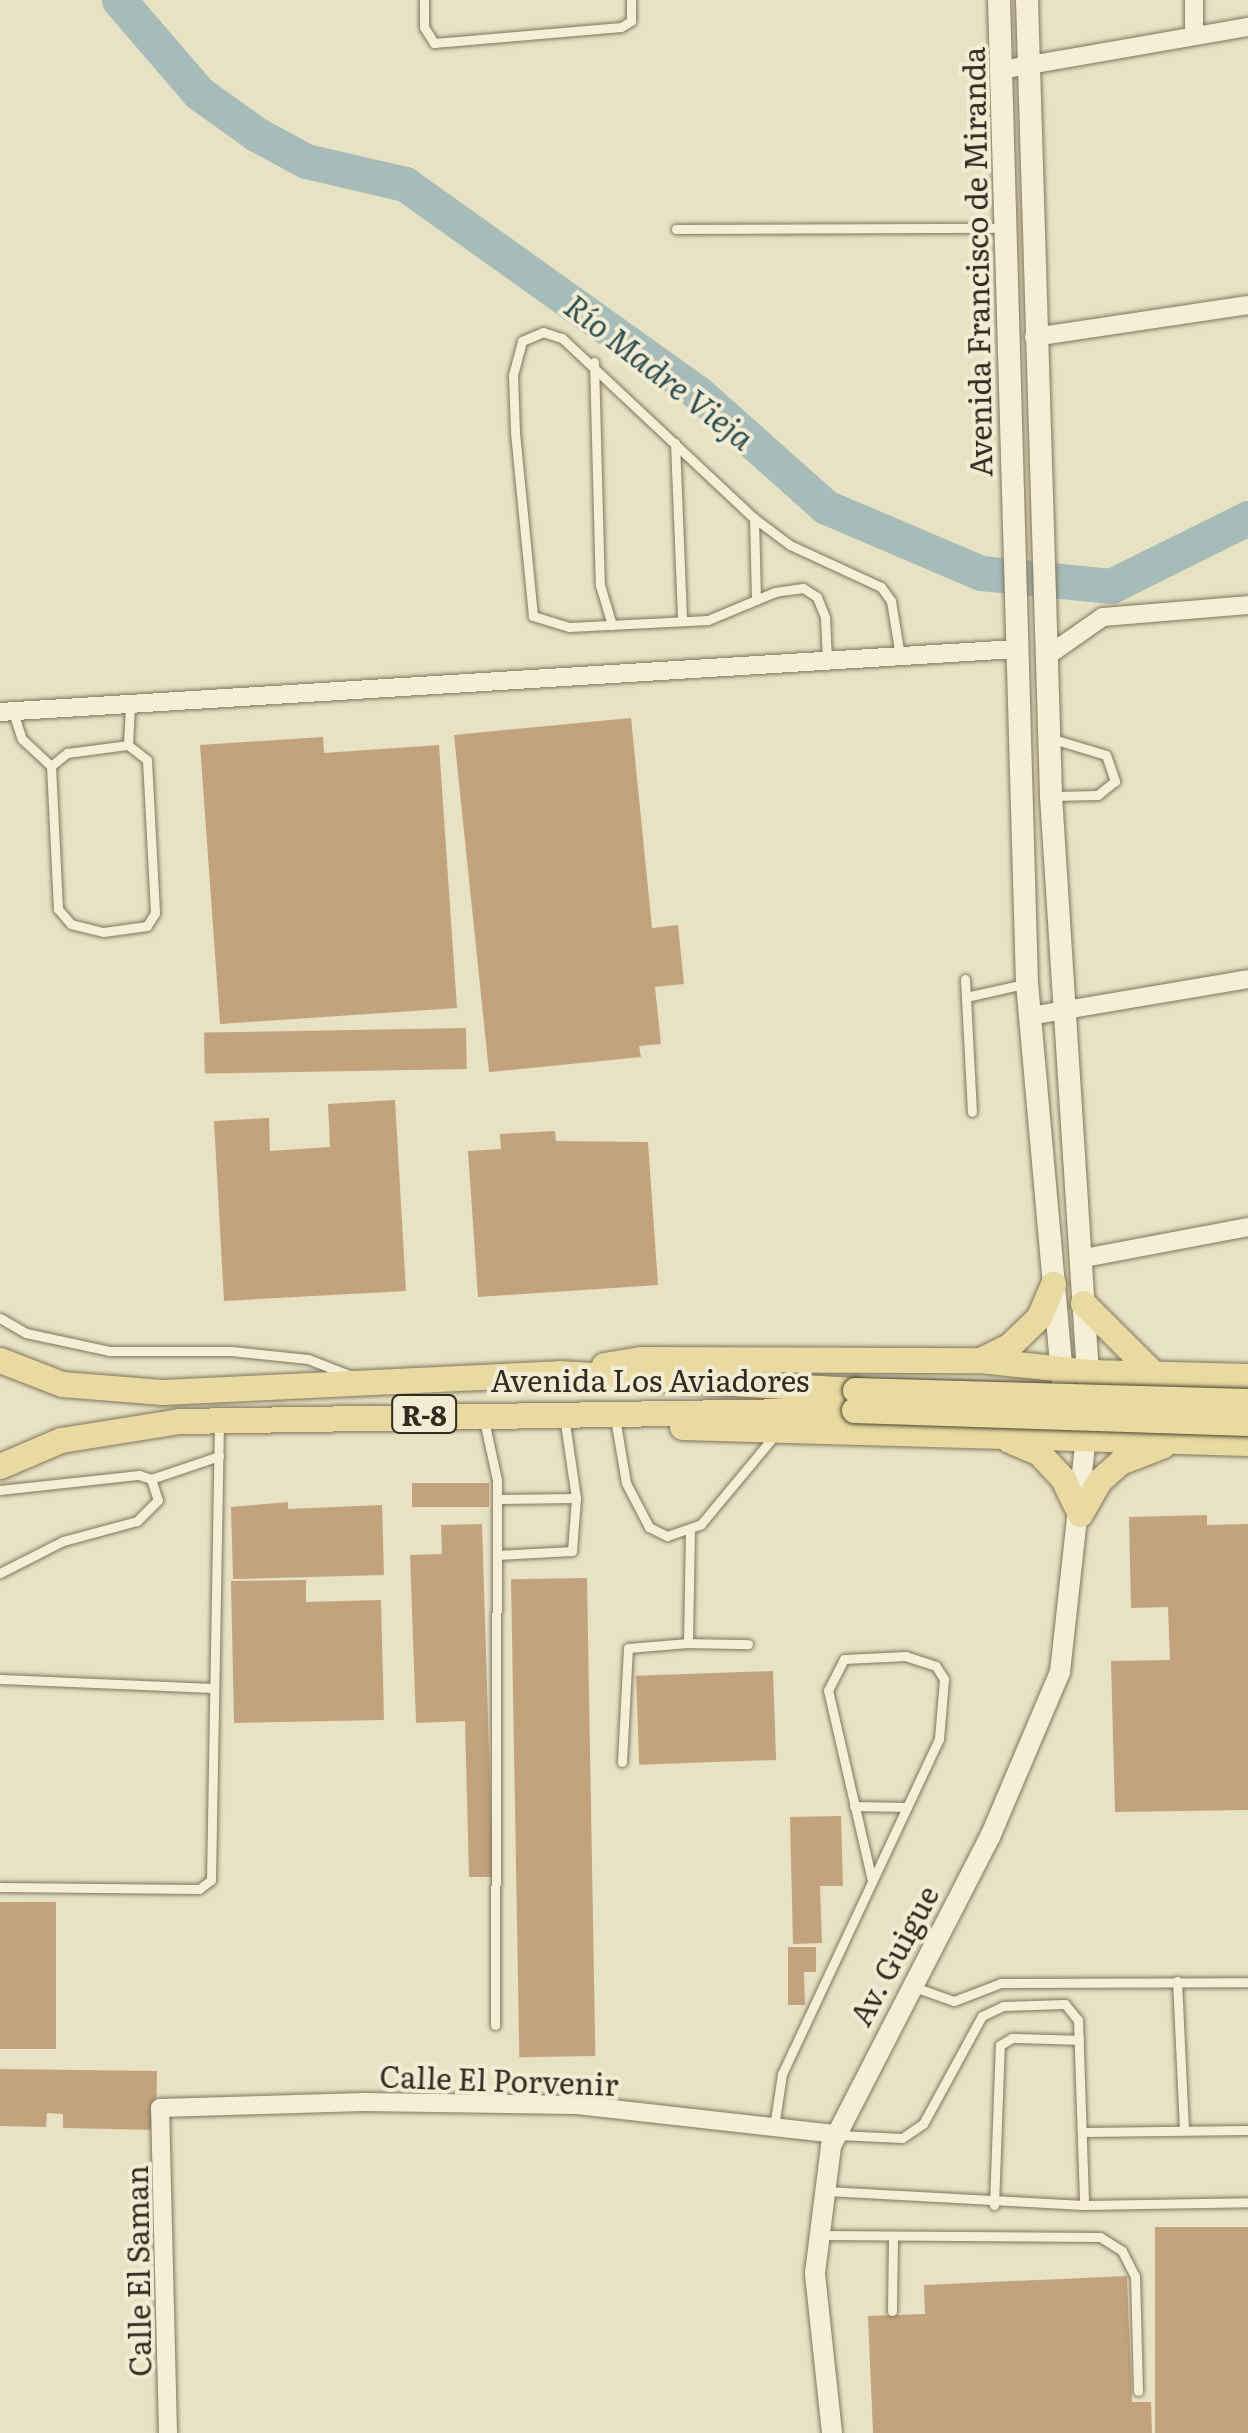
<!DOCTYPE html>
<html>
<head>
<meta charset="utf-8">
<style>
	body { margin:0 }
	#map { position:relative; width:1248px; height:2433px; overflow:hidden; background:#e8e2c4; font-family:Literata,serif }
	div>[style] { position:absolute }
	.river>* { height:35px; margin:-17.5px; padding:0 17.5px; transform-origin:17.5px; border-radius:17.5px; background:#a6bcb8 }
	.building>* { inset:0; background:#c2a37e; transform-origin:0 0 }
	.roads { filter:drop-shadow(0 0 2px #81755d) drop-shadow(0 0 2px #81755d) }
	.service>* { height:9px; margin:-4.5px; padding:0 4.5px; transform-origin:4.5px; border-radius:4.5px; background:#f4efd6 }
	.minor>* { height:18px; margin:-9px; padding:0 9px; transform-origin:9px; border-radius:9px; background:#f4efd6 }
	.tertiary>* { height:20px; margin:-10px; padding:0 10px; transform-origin:10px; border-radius:10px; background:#f4efd6 }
	.secondary>* { height:22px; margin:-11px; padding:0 11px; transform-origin:11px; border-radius:11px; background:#f4efd6 }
	.primary>* { height:25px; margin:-12.5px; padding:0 12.5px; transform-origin:12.5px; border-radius:12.5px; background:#e8daa0 }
	.bridges { filter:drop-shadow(0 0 2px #4f4331) drop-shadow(0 0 2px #4f4331) }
	.primary-bridge>* { height:25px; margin:-12.5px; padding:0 12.5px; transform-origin:12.5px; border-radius:12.5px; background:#e8daa0 }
	span { translate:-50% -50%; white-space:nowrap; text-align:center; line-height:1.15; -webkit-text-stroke:8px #f1ecd3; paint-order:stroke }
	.shield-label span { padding:2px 8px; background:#f1ecd3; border:2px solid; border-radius:8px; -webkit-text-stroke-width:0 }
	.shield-label { font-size:28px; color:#332b1f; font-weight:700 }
	.street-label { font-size:30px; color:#332b1f }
	.water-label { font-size:32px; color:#304f51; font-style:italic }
</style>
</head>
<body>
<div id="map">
	<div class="river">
		<i style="left:119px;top:0;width:123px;rotate:49.3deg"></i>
		<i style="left:199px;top:93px;width:70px;rotate:35.7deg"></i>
		<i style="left:256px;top:134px;width:57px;rotate:28.4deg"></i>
		<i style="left:306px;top:161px;width:102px;rotate:13.1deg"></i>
		<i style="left:405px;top:184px;width:361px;rotate:35.5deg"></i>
		<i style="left:699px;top:394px;width:170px;rotate:41.7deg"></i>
		<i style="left:826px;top:507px;width:168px;rotate:23.1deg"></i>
		<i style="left:981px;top:573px;width:131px;rotate:5.7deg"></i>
		<i style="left:1111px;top:586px;width:153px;rotate:-26.4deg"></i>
	</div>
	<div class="building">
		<i style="clip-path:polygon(631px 718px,652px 928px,678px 925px,684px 984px,655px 987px,661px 1044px,639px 1046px,641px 1057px,489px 1072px,454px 735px)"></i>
		<i style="clip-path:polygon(323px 737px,324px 753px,439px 745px,457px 1008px,220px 1024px,200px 745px)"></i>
		<i style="left:466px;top:1028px;width:41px;height:262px;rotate:89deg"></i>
		<i style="clip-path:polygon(395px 1100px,406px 1291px,224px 1301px,214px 1121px,269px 1118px,270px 1151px,330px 1147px,328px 1104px)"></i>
		<i style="clip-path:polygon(555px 1131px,556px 1141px,648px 1142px,658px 1285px,478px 1297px,468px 1151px,501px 1149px,500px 1134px)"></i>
		<i style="left:489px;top:1483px;width:24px;height:77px;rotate:90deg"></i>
		<i style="clip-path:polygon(288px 1502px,288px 1509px,382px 1505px,384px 1575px,233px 1579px,231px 1507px)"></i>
		<i style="clip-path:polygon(1207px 1515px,1207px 1525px,1248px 1524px,1248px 1810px,1115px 1812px,1111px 1661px,1170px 1660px,1168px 1607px,1131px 1608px,1129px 1517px)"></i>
		<i style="clip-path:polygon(482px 1524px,493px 1877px,469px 1877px,465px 1721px,416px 1723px,410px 1555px,442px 1554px,441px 1525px)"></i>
		<i style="left:587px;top:1578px;width:478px;height:76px;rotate:89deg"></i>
		<i style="clip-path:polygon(306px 1580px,306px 1602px,381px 1600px,384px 1720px,234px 1723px,231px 1581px)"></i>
		<i style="left:773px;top:1671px;width:89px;height:137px;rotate:88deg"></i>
		<i style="clip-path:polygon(841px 1816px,843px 1886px,820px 1886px,822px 1943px,793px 1944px,790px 1817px)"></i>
		<i style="left:0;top:1902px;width:56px;height:147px"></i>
		<i style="clip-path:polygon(788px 1947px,816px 1947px,816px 1972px,804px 1972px,805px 2005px,788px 2005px)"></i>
		<i style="clip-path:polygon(0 2069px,157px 2071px,156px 2130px,63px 2128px,63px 2114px,47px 2113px,46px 2127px,0 2126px)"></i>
		<i style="left:1248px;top:2227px;width:206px;height:93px;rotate:90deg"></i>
		<i style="clip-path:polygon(1127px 2276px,1132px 2402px,1151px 2402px,1152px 2433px,873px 2433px,868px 2316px,925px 2314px,924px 2285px)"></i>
	</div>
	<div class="roads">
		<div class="service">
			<i style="left:424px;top:0;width:27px;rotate:90deg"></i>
			<i style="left:424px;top:27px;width:19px;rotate:58deg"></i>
			<i style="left:434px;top:43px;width:188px;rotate:-4.9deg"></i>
			<i style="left:621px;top:27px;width:12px;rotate:-31deg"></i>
			<i style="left:631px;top:21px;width:21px;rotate:-90deg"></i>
			<i style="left:676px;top:229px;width:326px;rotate:-0.2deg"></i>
			<i style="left:594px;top:362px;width:223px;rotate:88.5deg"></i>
			<i style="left:600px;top:585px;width:42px;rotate:73.3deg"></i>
			<i style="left:675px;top:443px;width:178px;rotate:87.7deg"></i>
			<i style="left:754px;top:518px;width:82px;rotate:88.6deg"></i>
			<i style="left:827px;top:660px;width:43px;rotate:-92.7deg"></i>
			<i style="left:825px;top:617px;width:22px;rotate:-112deg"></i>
			<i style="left:817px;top:597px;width:17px;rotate:-147deg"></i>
			<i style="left:803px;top:588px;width:28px;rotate:172deg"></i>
			<i style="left:775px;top:592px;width:73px;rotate:157.3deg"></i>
			<i style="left:708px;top:620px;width:139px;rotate:177.1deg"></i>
			<i style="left:569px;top:627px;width:38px;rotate:-163deg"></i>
			<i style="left:533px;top:616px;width:185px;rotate:-95.6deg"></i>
			<i style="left:515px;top:432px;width:57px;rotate:-92deg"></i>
			<i style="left:513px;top:375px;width:35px;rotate:-75deg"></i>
			<i style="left:522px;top:341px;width:23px;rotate:-23deg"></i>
			<i style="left:543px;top:332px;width:20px;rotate:18deg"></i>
			<i style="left:562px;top:338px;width:263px;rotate:43.2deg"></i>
			<i style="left:754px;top:518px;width:45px;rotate:36.9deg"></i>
			<i style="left:790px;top:545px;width:100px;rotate:24.8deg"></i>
			<i style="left:881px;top:587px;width:17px;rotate:54deg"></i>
			<i style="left:891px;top:601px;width:56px;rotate:80.7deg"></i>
			<i style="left:13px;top:712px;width:28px;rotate:72deg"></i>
			<i style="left:22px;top:739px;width:40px;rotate:43deg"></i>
			<i style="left:1053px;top:739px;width:55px;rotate:16.8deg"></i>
			<i style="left:1106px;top:755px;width:28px;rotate:71deg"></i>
			<i style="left:1115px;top:781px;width:22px;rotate:141deg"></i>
			<i style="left:1098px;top:795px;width:44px;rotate:178.7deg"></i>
			<i style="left:128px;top:745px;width:24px;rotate:38deg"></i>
			<i style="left:147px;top:760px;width:153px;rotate:87deg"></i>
			<i style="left:155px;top:913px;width:15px;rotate:122deg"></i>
			<i style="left:147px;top:926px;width:44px;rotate:172.2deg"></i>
			<i style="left:103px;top:932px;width:33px;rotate:-166deg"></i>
			<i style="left:71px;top:924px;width:20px;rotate:-131deg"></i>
			<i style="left:58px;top:909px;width:143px;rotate:-92.8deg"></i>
			<i style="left:51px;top:766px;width:21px;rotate:-39deg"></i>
			<i style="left:67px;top:753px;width:62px;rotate:-7.5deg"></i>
			<i style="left:128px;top:745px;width:40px;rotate:-87.1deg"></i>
			<i style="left:965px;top:979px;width:133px;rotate:87deg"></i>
			<i style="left:966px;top:997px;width:59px;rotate:-12.6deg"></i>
			<i style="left:0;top:1318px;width:30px;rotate:30deg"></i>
			<i style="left:26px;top:1333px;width:85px;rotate:12.2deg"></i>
			<i style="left:109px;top:1351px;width:122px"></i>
			<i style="left:231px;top:1351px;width:77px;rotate:5.9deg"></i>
			<i style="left:308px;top:1359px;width:44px;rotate:21.3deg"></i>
			<i style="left:564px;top:1416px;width:83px;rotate:81.7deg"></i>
			<i style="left:615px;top:1418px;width:66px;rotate:80.4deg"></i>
			<i style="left:626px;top:1483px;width:50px;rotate:62.4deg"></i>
			<i style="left:649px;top:1527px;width:20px;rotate:27deg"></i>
			<i style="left:667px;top:1536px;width:36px;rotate:-19deg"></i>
			<i style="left:701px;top:1524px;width:114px;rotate:-50.3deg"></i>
			<i style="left:484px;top:1420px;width:61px;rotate:77.8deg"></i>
			<i style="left:497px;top:1480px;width:545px;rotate:90.21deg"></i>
			<i style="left:151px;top:1479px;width:72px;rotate:-18.7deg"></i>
			<i style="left:0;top:1490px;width:140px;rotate:-6.2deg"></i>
			<i style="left:139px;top:1475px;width:13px;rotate:18deg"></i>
			<i style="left:151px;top:1479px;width:22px;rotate:72deg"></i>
			<i style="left:158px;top:1500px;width:30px;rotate:135deg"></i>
			<i style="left:137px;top:1521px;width:77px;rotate:164.9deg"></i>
			<i style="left:63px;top:1541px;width:71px;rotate:153.1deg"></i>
			<i style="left:497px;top:1555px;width:75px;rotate:-3.1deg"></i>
			<i style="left:572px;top:1551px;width:53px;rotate:-85.7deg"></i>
			<i style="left:576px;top:1498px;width:79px;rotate:179.3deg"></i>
			<i style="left:688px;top:1643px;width:60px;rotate:1deg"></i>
			<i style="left:0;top:1679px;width:214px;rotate:2.4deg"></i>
			<i style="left:622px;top:1762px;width:114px;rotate:-87deg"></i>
			<i style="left:628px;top:1648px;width:60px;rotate:-4.8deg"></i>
			<i style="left:688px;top:1643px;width:113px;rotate:-89deg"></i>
			<i style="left:854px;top:1806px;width:53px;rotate:1.1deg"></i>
			<i style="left:0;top:1887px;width:199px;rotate:0.6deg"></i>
			<i style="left:199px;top:1889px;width:15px;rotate:-37deg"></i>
			<i style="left:211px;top:1880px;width:457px;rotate:-89deg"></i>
			<i style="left:1177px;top:1981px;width:149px;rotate:87.3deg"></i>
			<i style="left:914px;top:1987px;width:42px;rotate:19.3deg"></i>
			<i style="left:954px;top:2001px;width:50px;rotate:-21deg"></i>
			<i style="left:1001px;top:1983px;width:247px;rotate:-0.2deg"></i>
			<i style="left:774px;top:2127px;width:54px;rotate:-81.4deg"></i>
			<i style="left:782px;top:2074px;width:370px;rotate:-64.9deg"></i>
			<i style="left:939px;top:1739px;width:60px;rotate:-85.2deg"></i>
			<i style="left:944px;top:1679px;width:15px;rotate:-122deg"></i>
			<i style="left:936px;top:1666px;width:32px;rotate:-162deg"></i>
			<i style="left:906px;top:1656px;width:62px;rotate:177.2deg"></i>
			<i style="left:844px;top:1659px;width:35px;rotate:117deg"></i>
			<i style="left:828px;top:1690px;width:195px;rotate:77deg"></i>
			<i style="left:1083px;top:2132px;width:165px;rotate:-0.7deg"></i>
			<i style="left:839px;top:2135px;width:63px;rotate:2.7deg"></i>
			<i style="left:902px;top:2138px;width:25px;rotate:-34deg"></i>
			<i style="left:923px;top:2124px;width:123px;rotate:-61.4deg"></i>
			<i style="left:982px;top:2016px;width:23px;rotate:-25deg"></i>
			<i style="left:1003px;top:2006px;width:62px;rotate:-1.8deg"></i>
			<i style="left:1065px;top:2004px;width:21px;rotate:51deg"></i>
			<i style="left:1078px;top:2020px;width:185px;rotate:88.1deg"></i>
			<i style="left:1084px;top:2205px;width:164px;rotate:-1deg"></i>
			<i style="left:827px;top:2191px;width:257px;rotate:3.1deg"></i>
			<i style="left:994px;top:2205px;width:160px;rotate:-87.9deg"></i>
			<i style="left:1000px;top:2045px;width:14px;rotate:-30deg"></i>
			<i style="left:1012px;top:2038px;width:67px;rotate:1.7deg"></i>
			<i style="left:821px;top:2235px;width:279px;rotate:0.4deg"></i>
			<i style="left:1100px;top:2237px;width:26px;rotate:32deg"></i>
			<i style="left:1122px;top:2251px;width:28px;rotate:63deg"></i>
			<i style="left:1135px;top:2276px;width:115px;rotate:88.5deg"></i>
			<i style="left:892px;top:2311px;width:75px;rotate:-89.2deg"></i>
		</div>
		<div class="minor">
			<i style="left:1194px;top:0;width:34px;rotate:90deg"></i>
			<i style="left:1001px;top:70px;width:251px;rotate:-9.9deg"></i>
			<i style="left:1034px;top:337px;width:216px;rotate:-8.5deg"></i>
			<i style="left:1047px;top:656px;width:68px;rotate:-34.9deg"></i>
			<i style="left:1103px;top:617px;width:145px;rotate:-4.7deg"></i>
			<i style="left:0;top:712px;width:1017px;rotate:-3.55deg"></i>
			<i style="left:1030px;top:1016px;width:221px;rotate:-9.6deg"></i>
			<i style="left:1079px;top:1259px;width:172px;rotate:-10.7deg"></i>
			<i style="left:168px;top:2433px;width:325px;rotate:-91.4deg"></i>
			<i style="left:160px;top:2108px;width:204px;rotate:-1.7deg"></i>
			<i style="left:364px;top:2102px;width:213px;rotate:0.8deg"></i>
			<i style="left:577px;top:2105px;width:261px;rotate:6.4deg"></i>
		</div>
		<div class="tertiary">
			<i style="left:832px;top:2433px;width:161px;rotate:-96.1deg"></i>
			<i style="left:815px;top:2273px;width:128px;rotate:-82.8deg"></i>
			<i style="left:831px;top:2146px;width:348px;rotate:-62.8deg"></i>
			<i style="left:990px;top:1837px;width:179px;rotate:-67deg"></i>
			<i style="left:1060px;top:1672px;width:235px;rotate:-83.7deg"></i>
		</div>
		<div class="secondary">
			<i style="left:999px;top:0;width:983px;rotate:88.37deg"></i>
			<i style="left:1027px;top:983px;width:432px;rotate:84.9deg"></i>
			<i style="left:1027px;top:0;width:796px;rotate:88.27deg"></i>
			<i style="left:1051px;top:796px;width:595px;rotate:86.34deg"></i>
		</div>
		<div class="primary">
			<i style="left:1083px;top:1303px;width:100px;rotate:45deg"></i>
			<i style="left:0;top:1360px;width:66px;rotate:21.2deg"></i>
			<i style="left:62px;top:1384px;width:100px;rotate:4.6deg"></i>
			<i style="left:162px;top:1392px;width:397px;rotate:-2.7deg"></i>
			<i style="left:559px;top:1373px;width:296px;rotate:3.3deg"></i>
			<i style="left:980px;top:1360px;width:32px;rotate:-26deg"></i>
			<i style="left:1009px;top:1346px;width:42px;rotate:-44deg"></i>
			<i style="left:1039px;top:1317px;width:36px;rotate:-67deg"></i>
			<i style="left:604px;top:1365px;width:37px;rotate:-9deg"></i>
			<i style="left:641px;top:1359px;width:339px;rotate:0.2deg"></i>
			<i style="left:980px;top:1360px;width:112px;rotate:6.2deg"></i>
			<i style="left:1091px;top:1372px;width:157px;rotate:1.5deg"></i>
			<i style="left:682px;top:1427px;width:566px;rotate:1.62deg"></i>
			<i style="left:1009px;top:1440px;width:33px;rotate:23deg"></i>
			<i style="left:1039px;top:1453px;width:35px;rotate:47deg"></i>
			<i style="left:1063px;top:1479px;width:39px;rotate:64deg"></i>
			<i style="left:0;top:1466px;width:66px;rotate:-23.1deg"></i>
			<i style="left:61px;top:1440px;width:120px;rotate:-9.1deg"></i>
			<i style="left:179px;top:1421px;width:675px;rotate:-0.93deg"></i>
			<i style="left:1080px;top:1514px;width:39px;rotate:-60deg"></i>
			<i style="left:1100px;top:1480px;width:27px;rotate:-42deg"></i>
			<i style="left:1120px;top:1462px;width:45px;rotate:-20.9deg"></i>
		</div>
	</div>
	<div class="bridges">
		<div class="primary-bridge">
			<i style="left:855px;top:1390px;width:393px;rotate:1.6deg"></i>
			<i style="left:854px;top:1410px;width:394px;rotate:1.9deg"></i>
		</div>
	</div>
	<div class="shield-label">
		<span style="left:424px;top:1414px">R-8</span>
	</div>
	<div class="street-label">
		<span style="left:976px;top:262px;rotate:-91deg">Avenida Francisco de Miranda</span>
		<span style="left:650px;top:1379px">Avenida Los Aviadores</span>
		<span style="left:893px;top:1955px;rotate:-62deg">Av. Guigue</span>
		<span style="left:499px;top:2079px;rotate:2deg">Calle El Porvenir</span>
		<span style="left:137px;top:2271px;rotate:-91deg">Calle El Saman</span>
	</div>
	<div class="water-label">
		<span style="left:660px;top:371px;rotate:38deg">Río Madre Vieja</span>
	</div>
</div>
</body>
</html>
